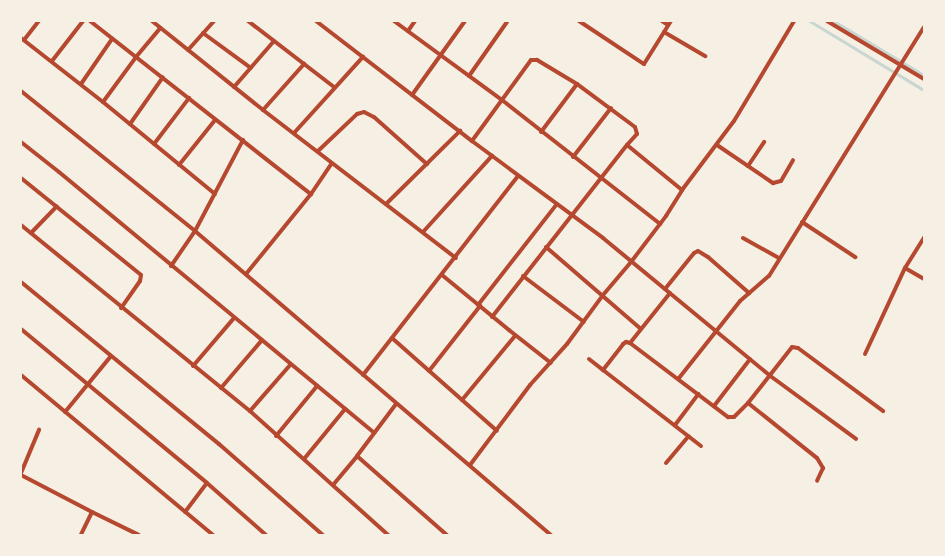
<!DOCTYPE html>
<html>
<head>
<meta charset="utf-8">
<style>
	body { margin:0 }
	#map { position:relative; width:945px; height:556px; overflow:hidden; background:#f6efe4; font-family:"Open Sans",sans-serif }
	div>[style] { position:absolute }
	.stream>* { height:2.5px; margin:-1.25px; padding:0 1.25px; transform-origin:1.25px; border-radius:1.25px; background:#c9d6d2 }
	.minor>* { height:4px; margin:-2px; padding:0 2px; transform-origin:2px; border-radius:2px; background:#b5482f }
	span { translate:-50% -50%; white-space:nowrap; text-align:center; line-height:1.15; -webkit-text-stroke:3.5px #f6efe4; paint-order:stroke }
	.frame { position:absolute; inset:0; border:22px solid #f6efe4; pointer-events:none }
</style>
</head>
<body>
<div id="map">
	<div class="stream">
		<i style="left:810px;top:21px;width:133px;rotate:31.2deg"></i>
		<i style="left:834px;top:21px;width:105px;rotate:31deg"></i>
	</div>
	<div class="minor">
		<i style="left:90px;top:21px;width:281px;rotate:38.1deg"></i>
		<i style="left:152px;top:21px;width:142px;rotate:38.7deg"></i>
		<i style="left:263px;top:110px;width:243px;rotate:37.5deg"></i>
		<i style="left:248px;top:21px;width:108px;rotate:37.5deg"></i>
		<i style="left:316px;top:21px;width:197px;rotate:37.6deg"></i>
		<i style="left:472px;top:141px;width:163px;rotate:36.5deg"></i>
		<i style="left:603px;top:238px;width:215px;rotate:39.5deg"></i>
		<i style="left:769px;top:375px;width:108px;rotate:36.3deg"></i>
		<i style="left:394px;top:21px;width:134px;rotate:36.2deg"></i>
		<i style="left:502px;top:100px;width:201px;rotate:38.1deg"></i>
		<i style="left:579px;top:21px;width:78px;rotate:33.5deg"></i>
		<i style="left:644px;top:64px;width:51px;rotate:-57.9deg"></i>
		<i style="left:662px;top:21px;width:7px;rotate:34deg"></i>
		<i style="left:827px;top:21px;width:113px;rotate:30.9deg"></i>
		<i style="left:408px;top:31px;width:12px;rotate:-55deg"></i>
		<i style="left:664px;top:32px;width:48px;rotate:30.3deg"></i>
		<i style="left:203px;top:33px;width:59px;rotate:36.1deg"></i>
		<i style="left:21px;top:38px;width:104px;rotate:38deg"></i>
		<i style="left:103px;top:102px;width:145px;rotate:39.4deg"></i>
		<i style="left:24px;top:40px;width:24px;rotate:-52deg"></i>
		<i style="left:188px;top:50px;width:39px;rotate:-48deg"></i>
		<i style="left:52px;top:61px;width:51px;rotate:-52.2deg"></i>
		<i style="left:469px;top:76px;width:66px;rotate:-54.9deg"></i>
		<i style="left:81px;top:84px;width:55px;rotate:-55.4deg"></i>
		<i style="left:234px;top:87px;width:61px;rotate:-49deg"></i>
		<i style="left:21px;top:91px;width:223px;rotate:38.8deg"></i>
		<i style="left:195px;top:231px;width:468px;rotate:40.5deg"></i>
		<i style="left:412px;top:95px;width:91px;rotate:-54.4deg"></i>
		<i style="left:103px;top:102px;width:56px;rotate:-53.7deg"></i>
		<i style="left:136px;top:57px;width:38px;rotate:-50deg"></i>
		<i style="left:263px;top:110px;width:62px;rotate:-48.3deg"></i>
		<i style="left:130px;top:124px;width:57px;rotate:-54.9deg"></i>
		<i style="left:541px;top:132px;width:60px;rotate:-53.1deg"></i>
		<i style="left:294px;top:133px;width:103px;rotate:-47.8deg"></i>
		<i style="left:21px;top:142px;width:48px;rotate:38.3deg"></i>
		<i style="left:59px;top:172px;width:409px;rotate:39.6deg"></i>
		<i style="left:154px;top:144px;width:58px;rotate:-52.7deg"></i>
		<i style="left:717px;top:145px;width:68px;rotate:34.2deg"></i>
		<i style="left:773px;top:183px;width:8px;rotate:-14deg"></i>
		<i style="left:781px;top:181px;width:24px;rotate:-60deg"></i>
		<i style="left:318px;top:151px;width:54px;rotate:-43.5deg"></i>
		<i style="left:357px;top:114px;width:7px;rotate:-16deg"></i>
		<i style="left:364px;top:112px;width:11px;rotate:27deg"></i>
		<i style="left:374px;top:117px;width:71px;rotate:41.6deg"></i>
		<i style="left:573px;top:157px;width:62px;rotate:-52.2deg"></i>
		<i style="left:179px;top:165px;width:58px;rotate:-51.3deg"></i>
		<i style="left:748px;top:166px;width:29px;rotate:-56deg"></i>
		<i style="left:21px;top:178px;width:154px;rotate:38.9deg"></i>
		<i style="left:141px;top:275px;width:6px;rotate:99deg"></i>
		<i style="left:140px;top:281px;width:33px;rotate:125deg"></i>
		<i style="left:682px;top:190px;width:86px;rotate:-53deg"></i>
		<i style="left:734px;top:121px;width:117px;rotate:-59deg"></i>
		<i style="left:387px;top:203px;width:103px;rotate:-44.6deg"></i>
		<i style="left:802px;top:222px;width:64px;rotate:33.4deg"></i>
		<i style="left:21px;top:225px;width:295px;rotate:39.1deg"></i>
		<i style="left:250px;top:411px;width:186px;rotate:41.9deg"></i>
		<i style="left:423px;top:232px;width:103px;rotate:-47.8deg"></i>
		<i style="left:31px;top:233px;width:37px;rotate:-46deg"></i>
		<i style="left:743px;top:238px;width:41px;rotate:29.1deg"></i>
		<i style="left:546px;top:247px;width:125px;rotate:40.8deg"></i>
		<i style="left:171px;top:266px;width:42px;rotate:-55.6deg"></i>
		<i style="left:195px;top:231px;width:103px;rotate:-62.2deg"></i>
		<i style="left:905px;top:268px;width:22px;rotate:30deg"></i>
		<i style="left:246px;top:274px;width:103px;rotate:-50.9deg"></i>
		<i style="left:311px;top:194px;width:37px;rotate:-56deg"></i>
		<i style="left:442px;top:275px;width:87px;rotate:39.4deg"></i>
		<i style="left:509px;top:330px;width:53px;rotate:38.2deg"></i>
		<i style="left:523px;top:276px;width:76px;rotate:37deg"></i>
		<i style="left:21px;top:282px;width:256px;rotate:39.3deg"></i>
		<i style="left:219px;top:444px;width:138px;rotate:41.2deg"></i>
		<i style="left:665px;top:289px;width:46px;rotate:-51.1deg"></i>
		<i style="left:694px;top:253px;width:4px;rotate:-27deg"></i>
		<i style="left:698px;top:251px;width:12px;rotate:31deg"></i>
		<i style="left:708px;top:257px;width:55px;rotate:41.3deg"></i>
		<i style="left:478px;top:305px;width:128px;rotate:-52deg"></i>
		<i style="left:492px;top:317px;width:219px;rotate:-51.9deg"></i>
		<i style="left:21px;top:329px;width:241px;rotate:39.6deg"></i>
		<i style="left:207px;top:483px;width:79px;rotate:41.4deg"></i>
		<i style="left:392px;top:338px;width:140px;rotate:41.5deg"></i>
		<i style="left:630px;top:343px;width:64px;rotate:-51.3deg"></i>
		<i style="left:865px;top:354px;width:95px;rotate:-65.1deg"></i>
		<i style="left:905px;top:268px;width:36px;rotate:-58deg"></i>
		<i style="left:589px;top:359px;width:18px;rotate:38deg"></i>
		<i style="left:193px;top:366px;width:63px;rotate:-49.5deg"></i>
		<i style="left:429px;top:371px;width:83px;rotate:-51.9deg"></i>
		<i style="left:21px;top:375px;width:250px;rotate:39.8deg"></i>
		<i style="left:363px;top:375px;width:252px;rotate:-52.1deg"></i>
		<i style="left:679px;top:378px;width:98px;rotate:-51.6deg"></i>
		<i style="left:740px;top:301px;width:38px;rotate:-41deg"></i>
		<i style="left:769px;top:276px;width:293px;rotate:-58.1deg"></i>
		<i style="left:221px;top:388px;width:63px;rotate:-49.5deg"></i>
		<i style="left:462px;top:400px;width:83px;rotate:-50.4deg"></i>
		<i style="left:748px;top:403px;width:88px;rotate:38.6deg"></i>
		<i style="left:817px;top:458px;width:12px;rotate:59deg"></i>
		<i style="left:823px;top:468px;width:14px;rotate:115deg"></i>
		<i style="left:714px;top:406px;width:59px;rotate:-52.5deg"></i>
		<i style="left:250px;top:411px;width:62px;rotate:-48.9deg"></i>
		<i style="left:65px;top:412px;width:72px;rotate:-50.6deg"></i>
		<i style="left:675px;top:425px;width:39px;rotate:-53deg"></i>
		<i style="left:276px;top:436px;width:65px;rotate:-50.6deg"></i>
		<i style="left:701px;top:446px;width:124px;rotate:-142.2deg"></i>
		<i style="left:603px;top:370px;width:33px;rotate:-52deg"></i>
		<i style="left:623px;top:344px;width:4px;rotate:-34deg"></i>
		<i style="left:626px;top:342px;width:4px;rotate:14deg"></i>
		<i style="left:630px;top:343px;width:123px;rotate:37.1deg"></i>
		<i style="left:728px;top:417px;width:6px"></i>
		<i style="left:734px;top:417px;width:20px;rotate:-45deg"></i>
		<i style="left:748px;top:403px;width:71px;rotate:-51.8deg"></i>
		<i style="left:792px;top:347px;width:6px;rotate:9deg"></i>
		<i style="left:798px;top:348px;width:106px;rotate:36.5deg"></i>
		<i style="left:357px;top:456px;width:120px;rotate:41.3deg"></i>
		<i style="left:304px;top:459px;width:65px;rotate:-50.6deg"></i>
		<i style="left:666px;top:463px;width:35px;rotate:-50deg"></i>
		<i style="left:470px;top:465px;width:100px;rotate:-53.1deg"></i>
		<i style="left:530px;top:385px;width:55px;rotate:-47.9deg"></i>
		<i style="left:567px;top:344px;width:61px;rotate:-53.7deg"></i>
		<i style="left:603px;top:295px;width:43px;rotate:-49.7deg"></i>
		<i style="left:631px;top:262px;width:58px;rotate:-52.7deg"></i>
		<i style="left:666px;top:216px;width:31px;rotate:-58deg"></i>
		<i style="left:682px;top:190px;width:71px;rotate:-140.7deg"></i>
		<i style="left:627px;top:145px;width:15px;rotate:-48deg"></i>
		<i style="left:637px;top:134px;width:7px;rotate:-106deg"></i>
		<i style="left:635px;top:127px;width:72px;rotate:-143.4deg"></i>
		<i style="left:577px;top:84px;width:47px;rotate:-149deg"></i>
		<i style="left:537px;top:60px;width:6px;rotate:180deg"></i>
		<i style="left:531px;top:60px;width:100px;rotate:126.1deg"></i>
		<i style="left:21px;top:473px;width:47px;rotate:-67.3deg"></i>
		<i style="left:21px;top:475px;width:80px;rotate:27.5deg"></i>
		<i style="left:92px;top:512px;width:25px;rotate:116deg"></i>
		<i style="left:333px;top:485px;width:38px;rotate:-50deg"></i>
		<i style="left:357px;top:456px;width:65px;rotate:-53.1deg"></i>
		<i style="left:92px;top:512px;width:52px;rotate:26.1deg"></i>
		<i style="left:185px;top:512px;width:36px;rotate:-53deg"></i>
	</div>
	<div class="frame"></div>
</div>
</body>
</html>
